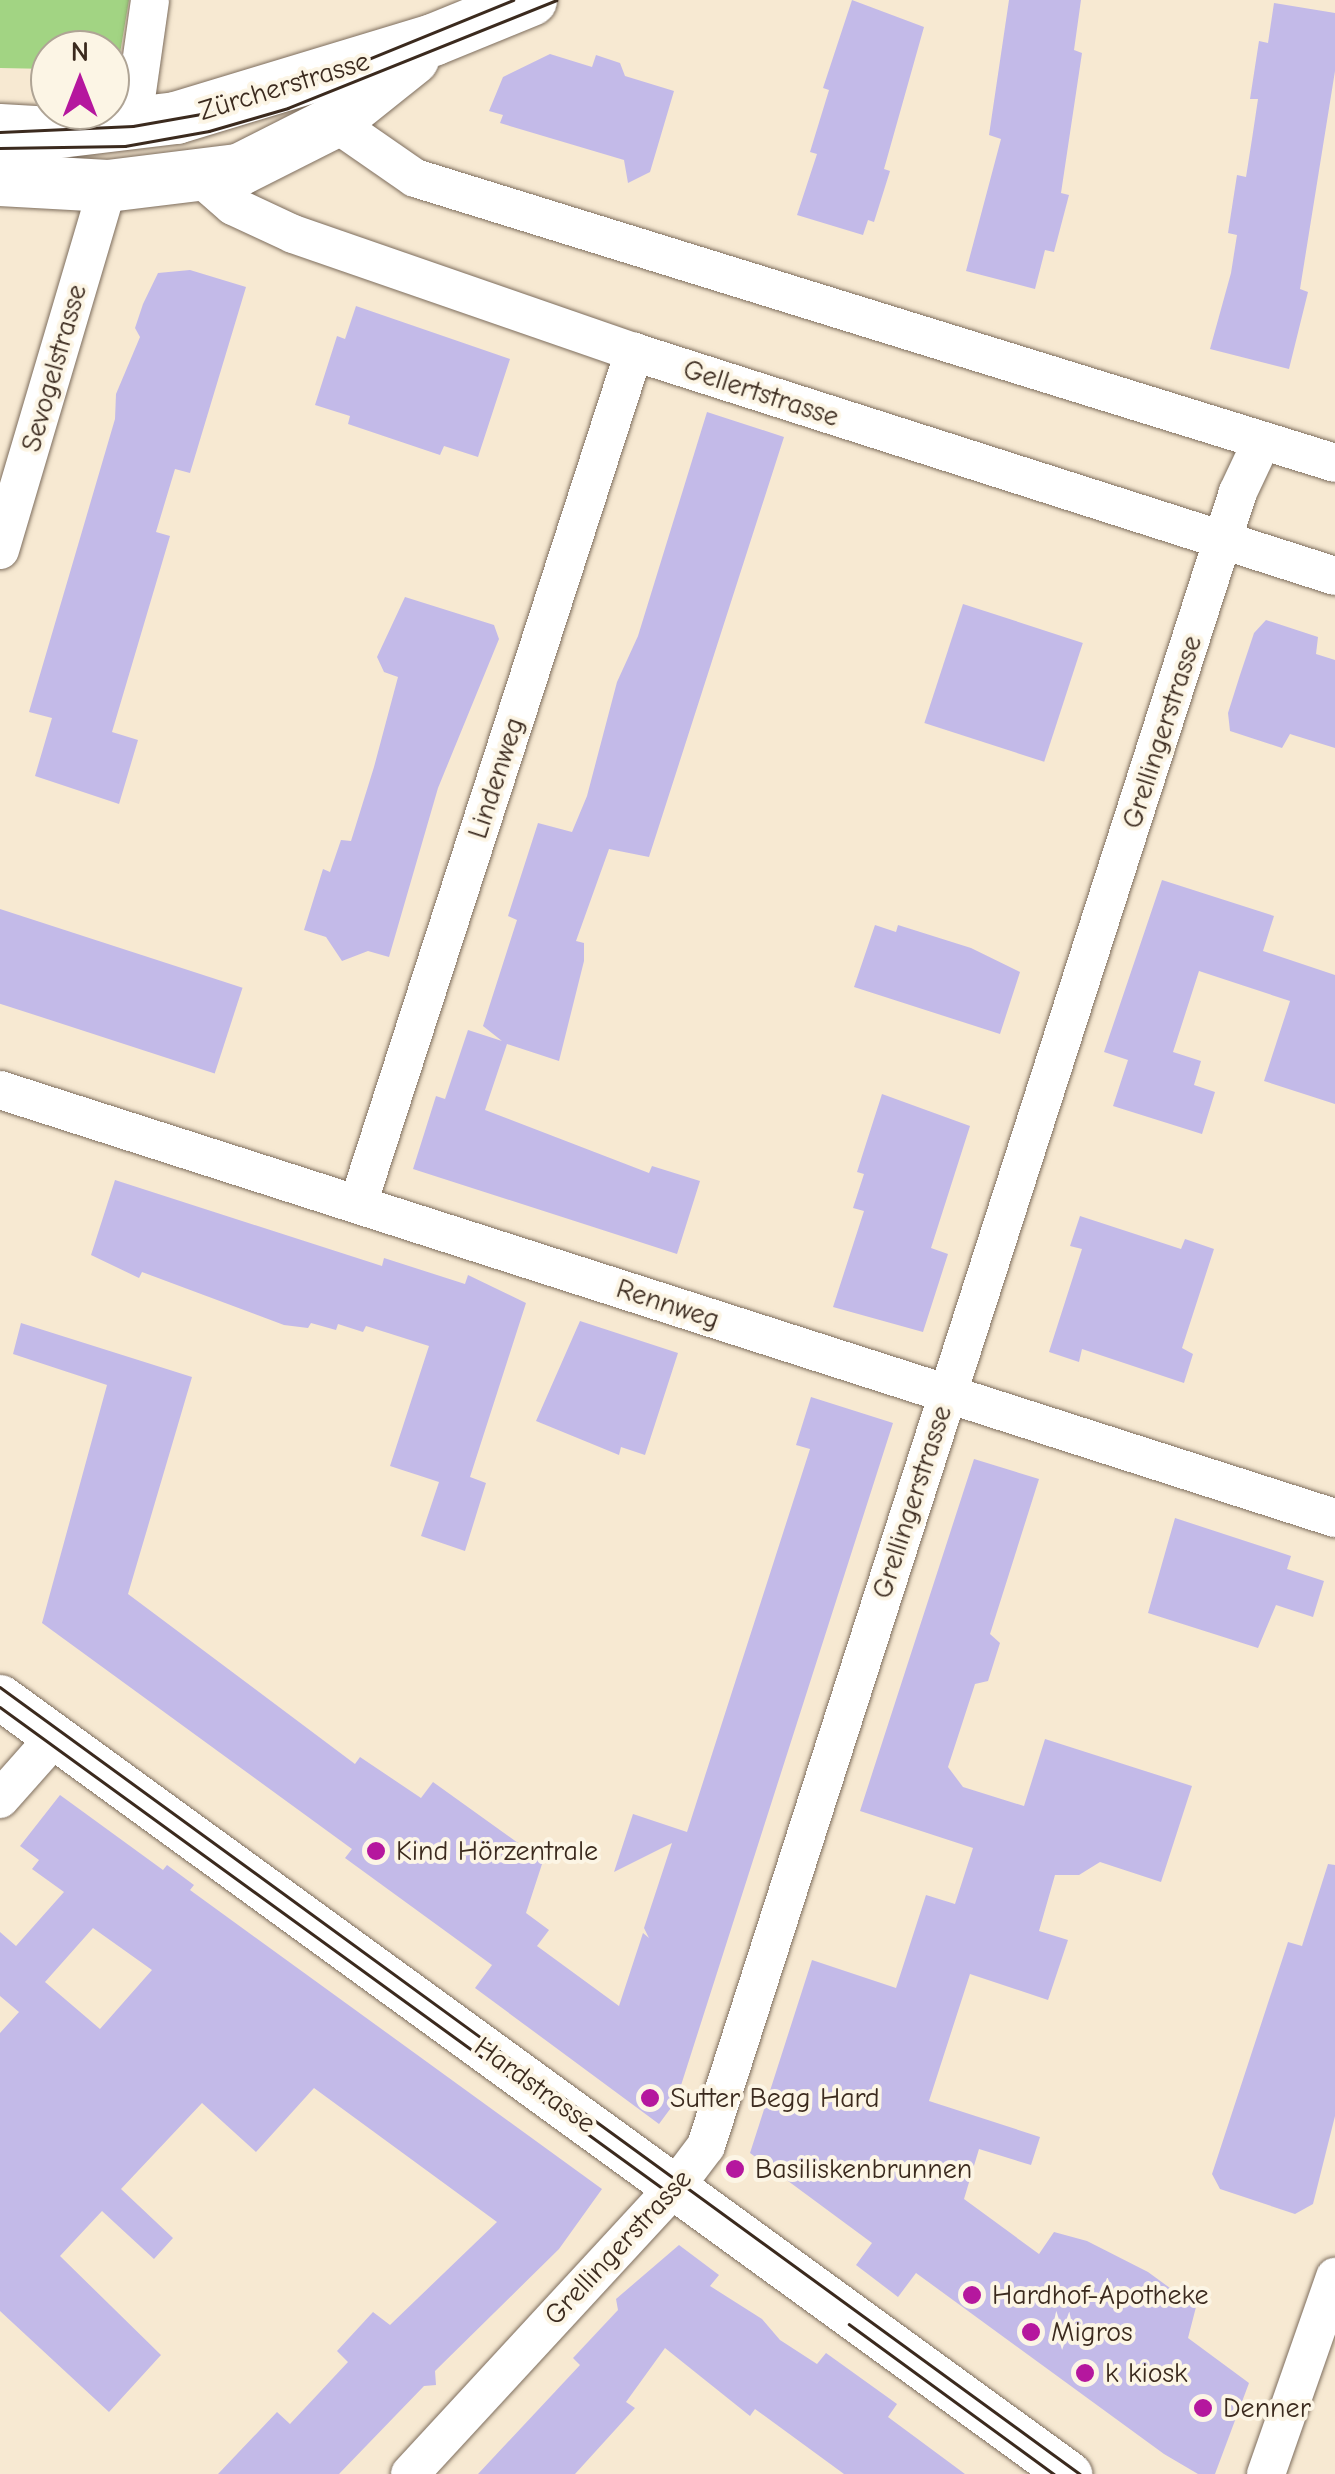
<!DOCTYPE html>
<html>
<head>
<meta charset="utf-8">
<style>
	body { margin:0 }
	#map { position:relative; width:1335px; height:2474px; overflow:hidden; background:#f7e9d2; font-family:"Comic Neue",sans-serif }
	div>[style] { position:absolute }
	.green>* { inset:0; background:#a2d483 }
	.building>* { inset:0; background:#c3bae8; transform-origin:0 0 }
	.roads { filter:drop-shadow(0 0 2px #7d6d5d) drop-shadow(0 0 2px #7d6d5d) }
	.minor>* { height:38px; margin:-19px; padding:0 19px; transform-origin:19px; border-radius:19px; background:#fff }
	.tertiary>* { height:45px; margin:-22.5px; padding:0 22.5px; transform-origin:22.5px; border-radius:22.5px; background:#fff }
	.secondary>* { height:52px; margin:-26px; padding:0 26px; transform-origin:26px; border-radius:26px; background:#fff }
	.tram>* { height:2.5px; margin:-1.25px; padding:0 1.25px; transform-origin:1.25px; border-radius:1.25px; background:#3b2a1e }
	.dots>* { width:28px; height:28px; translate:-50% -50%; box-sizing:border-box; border:5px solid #fcf5e5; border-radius:50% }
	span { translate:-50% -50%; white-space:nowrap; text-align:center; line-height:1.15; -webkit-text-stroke:8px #fcf5e5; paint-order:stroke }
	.street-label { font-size:28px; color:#3b2a1e }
	.poi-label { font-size:28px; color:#3b2a1e }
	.left { translate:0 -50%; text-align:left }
	.north { position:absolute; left:30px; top:30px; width:100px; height:100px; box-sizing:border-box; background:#fcf5e5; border:2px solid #afa495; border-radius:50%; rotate:0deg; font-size:28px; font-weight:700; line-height:40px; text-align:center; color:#3b2a1e }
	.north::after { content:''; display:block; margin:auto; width:35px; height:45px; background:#b5179e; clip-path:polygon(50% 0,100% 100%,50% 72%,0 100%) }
</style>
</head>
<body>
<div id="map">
	<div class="green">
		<i style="clip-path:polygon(0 0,129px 0,118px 65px,110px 66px,110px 50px,50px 50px,50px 69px,0 68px)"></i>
	</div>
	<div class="building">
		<i style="clip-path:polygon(852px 0,924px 27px,884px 169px,890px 171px,874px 222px,868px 220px,863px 235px,797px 215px,817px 154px,810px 152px,829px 90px,823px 88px)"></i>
		<i style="clip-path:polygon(1009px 0,1081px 0,1074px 50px,1082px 53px,1061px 193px,1069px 195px,1054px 252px,1045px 250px,1035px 289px,966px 271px,1001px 139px,989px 135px)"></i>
		<i style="clip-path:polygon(1274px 3px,1335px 13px,1335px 71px,1300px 289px,1308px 292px,1289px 369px,1210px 349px,1231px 273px,1237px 235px,1228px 233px,1237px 175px,1246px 177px,1252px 139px,1258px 99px,1250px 99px,1259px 41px,1268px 43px)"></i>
		<i style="clip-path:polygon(550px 54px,592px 67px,596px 55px,620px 63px,625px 76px,674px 91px,650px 172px,628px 183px,624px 160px,500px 123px,503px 115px,489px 111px,503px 77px)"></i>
		<i style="clip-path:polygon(190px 270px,246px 287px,190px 473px,175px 469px,156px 532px,170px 536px,112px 732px,138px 740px,119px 804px,35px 776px,52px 718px,29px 712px,115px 419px,116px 394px,140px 337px,135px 328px,143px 304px,158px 273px)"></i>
		<i style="clip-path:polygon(356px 306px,510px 359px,478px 457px,444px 446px,440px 455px,348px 424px,350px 416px,315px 405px,337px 336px,345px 339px)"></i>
		<i style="clip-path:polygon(707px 412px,784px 437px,649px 857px,609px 849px,576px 941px,584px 943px,584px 961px,559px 1061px,507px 1044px,485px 1110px,649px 1173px,652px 1166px,700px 1181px,677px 1254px,413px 1169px,436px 1096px,445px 1099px,468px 1030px,502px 1041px,483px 1026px,517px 920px,508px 916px,538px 823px,572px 832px,587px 796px,617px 682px,638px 636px)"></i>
		<i style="clip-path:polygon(405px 597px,494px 625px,499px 639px,438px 788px,389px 957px,368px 951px,342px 961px,326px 937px,304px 930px,323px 869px,330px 872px,341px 840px,351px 841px,374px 767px,398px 677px,384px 672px,377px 657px)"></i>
		<i style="left:963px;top:604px;width:126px;height:125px;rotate:18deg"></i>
		<i style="clip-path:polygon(1266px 620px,1318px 637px,1316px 654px,1335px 660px,1335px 748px,1290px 734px,1282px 748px,1230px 731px,1228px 713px,1240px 675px,1254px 633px)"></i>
		<i style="clip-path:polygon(1162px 880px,1274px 916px,1263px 951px,1335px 975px,1335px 1104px,1264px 1081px,1290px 1001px,1199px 971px,1173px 1052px,1201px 1061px,1194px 1085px,1215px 1092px,1202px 1134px,1113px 1106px,1128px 1060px,1104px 1052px)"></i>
		<i style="left:0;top:909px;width:255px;height:90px;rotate:18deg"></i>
		<i style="clip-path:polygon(875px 925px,896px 932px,898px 925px,971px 948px,1020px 972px,1000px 1034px,854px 987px)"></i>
		<i style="clip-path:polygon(882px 1094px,970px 1126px,931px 1248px,948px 1254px,923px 1332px,833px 1307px,864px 1211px,853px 1208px,864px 1174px,857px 1172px)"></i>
		<i style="clip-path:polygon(115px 1180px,382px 1266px,384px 1258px,465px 1284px,468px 1275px,526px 1303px,470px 1477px,486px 1483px,465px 1551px,421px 1536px,439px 1482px,390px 1466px,429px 1346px,366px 1326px,363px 1332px,338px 1324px,336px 1330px,311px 1323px,308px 1328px,284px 1325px,142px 1272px,139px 1278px,91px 1255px)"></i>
		<i style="clip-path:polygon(1080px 1216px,1181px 1249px,1185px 1239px,1214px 1249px,1182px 1348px,1193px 1354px,1184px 1383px,1082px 1349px,1079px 1362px,1049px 1352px,1082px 1249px,1070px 1246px)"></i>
		<i style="clip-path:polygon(580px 1321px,678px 1353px,645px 1455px,621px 1447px,619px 1455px,536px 1421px)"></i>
		<i style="clip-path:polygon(21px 1323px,192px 1377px,128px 1594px,355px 1764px,360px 1757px,421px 1798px,433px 1782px,543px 1861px,526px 1913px,549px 1930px,537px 1946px,619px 2006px,643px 1933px,649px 1938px,644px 1928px,672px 1843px,614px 1872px,633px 1814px,687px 1832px,810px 1449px,796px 1445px,811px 1397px,893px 1423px,676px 2101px,659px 2124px,475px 1988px,492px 1965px,345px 1858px,352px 1849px,42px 1623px,107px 1385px,13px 1354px)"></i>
		<i style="clip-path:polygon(974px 1459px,1039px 1479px,990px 1634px,1000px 1643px,988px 1681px,975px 1684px,948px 1767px,963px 1787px,1024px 1806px,1045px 1739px,1192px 1786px,1161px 1882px,1100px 1862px,1079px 1875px,1055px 1875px,1039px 1931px,1068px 1940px,1048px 2000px,970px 1974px,929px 2101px,1040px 2137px,1031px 2165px,979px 2149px,964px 2199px,1039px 2254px,1054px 2232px,1087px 2241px,1148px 2272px,1196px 2307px,1188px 2338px,1249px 2383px,1215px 2474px,1198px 2474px,1164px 2454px,916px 2273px,898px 2297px,856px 2265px,872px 2243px,750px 2153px,812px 1960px,896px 1988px,926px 1895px,955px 1904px,973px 1848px,860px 1811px)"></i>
		<i style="clip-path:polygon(1175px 1518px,1291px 1556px,1287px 1569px,1324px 1581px,1313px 1617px,1276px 1605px,1258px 1648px,1148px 1613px)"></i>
		<i style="clip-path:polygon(evenodd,60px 1795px,163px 1870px,167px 1865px,194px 1885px,190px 1890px,602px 2189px,559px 2249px,435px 2371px,436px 2385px,424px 2386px,339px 2474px,218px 2474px,277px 2412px,290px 2424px,348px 2362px,337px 2351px,373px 2312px,390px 2325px,497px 2222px,314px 2088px,256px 2152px,202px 2103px,121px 2189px,173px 2238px,154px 2259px,102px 2211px,60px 2256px,161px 2355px,109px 2412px,0 2311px,0 2033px,19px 2012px,0 1996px,0 1932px,16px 1946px,64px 1892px,32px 1869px,39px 1860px,20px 1846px,60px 1795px,93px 1928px,152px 1970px,100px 2029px,45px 1982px,93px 1928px)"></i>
		<i style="clip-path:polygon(1328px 1864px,1335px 1865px,1335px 2116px,1313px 2204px,1295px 2214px,1220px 2189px,1212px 2174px,1288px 1942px,1302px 1946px)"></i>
		<i style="clip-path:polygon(679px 2245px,719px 2275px,710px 2286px,762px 2319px,780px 2340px,817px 2364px,826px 2353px,897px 2404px,888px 2417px,965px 2474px,844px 2474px,755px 2409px,750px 2416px,665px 2348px,626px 2402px,635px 2408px,575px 2474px,478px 2474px,580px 2365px,573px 2358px,618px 2310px,616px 2299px)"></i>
	</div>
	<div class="roads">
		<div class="minor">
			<i style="left:334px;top:122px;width:98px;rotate:34.7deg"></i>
			<i style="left:415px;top:178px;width:963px;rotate:17.21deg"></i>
			<i style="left:132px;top:127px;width:128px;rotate:-81.9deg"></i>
			<i style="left:202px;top:179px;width:41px;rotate:41.1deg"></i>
			<i style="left:233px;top:206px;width:66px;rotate:25deg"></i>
			<i style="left:293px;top:234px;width:361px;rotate:19.1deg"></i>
			<i style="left:634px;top:352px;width:736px;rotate:17.72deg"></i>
			<i style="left:0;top:550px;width:380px;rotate:-73.5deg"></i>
			<i style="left:0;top:1090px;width:1402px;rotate:17.78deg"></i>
			<i style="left:358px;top:1204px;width:896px;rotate:-72.05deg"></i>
			<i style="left:0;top:1799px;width:83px;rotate:-48.4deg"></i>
			<i style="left:410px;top:2474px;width:391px;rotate:-47.3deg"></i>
			<i style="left:675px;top:2187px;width:51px;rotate:-52.9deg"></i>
			<i style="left:706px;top:2146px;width:1737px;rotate:-72.17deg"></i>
			<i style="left:1238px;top:492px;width:56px;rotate:-64.8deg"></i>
			<i style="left:1266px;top:2474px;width:209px;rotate:-70.7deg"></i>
		</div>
		<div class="tertiary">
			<i style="left:0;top:1697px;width:1322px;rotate:36.01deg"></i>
		</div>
		<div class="secondary">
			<i style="left:0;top:130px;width:52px;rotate:3.3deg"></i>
			<i style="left:52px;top:133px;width:125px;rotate:-6.9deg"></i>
			<i style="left:176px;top:118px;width:269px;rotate:-16.9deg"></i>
			<i style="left:433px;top:40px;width:106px;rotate:-22.2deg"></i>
			<i style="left:0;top:180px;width:108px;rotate:3.2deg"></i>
			<i style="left:108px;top:186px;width:132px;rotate:-7deg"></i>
			<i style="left:239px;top:170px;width:106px;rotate:-26.8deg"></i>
			<i style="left:334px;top:122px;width:101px;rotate:-38.6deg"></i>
		</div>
	</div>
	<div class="tram">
		<i style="left:0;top:132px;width:133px;rotate:-2.6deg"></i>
		<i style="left:133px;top:126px;width:86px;rotate:-10deg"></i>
		<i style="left:218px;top:111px;width:114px;rotate:-17.8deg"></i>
		<i style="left:327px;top:76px;width:201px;rotate:-22.2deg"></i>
		<i style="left:0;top:148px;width:125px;rotate:-0.9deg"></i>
		<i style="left:125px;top:146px;width:85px;rotate:-10.1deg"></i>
		<i style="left:209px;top:131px;width:82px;rotate:-16.2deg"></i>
		<i style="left:288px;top:108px;width:289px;rotate:-21.9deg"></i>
		<i style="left:0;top:1687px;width:1336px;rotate:36.08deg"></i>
		<i style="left:0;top:1707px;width:835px;rotate:35.99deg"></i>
		<i style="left:849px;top:2324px;width:254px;rotate:36.2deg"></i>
	</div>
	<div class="dots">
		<i style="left:376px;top:1851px;background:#b5179e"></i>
		<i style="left:650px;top:2098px;background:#b5179e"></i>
		<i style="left:735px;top:2169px;background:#b5179e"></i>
		<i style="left:972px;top:2295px;background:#b5179e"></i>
		<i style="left:1031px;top:2332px;background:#b5179e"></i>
		<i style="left:1085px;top:2373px;background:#b5179e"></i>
		<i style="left:1203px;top:2408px;background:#b5179e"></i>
	</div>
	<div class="street-label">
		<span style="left:284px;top:86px;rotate:-17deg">Zürcherstrasse</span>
		<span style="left:54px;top:368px;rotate:-74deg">Sevogelstrasse</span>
		<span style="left:761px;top:393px;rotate:18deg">Gellertstrasse</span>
		<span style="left:1162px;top:732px;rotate:-72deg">Grellingerstrasse</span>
		<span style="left:496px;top:778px;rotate:-72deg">Lindenweg</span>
		<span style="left:668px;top:1304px;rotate:18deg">Rennweg</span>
		<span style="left:912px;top:1502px;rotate:-72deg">Grellingerstrasse</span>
		<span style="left:535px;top:2085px;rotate:36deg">Hardstrasse</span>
		<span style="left:618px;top:2247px;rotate:-47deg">Grellingerstrasse</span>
	</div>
	<div class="poi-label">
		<span class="left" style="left:396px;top:1851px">Kind Hörzentrale</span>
		<span class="left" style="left:670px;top:2098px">Sutter Begg Hard</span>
		<span class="left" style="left:755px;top:2169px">Basiliskenbrunnen</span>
		<span class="left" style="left:992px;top:2295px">Hardhof-Apotheke</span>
		<span class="left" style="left:1051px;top:2332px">Migros</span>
		<span class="left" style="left:1105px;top:2373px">k kiosk</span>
		<span class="left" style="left:1223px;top:2408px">Denner</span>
	</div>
	<div class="north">N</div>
</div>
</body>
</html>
